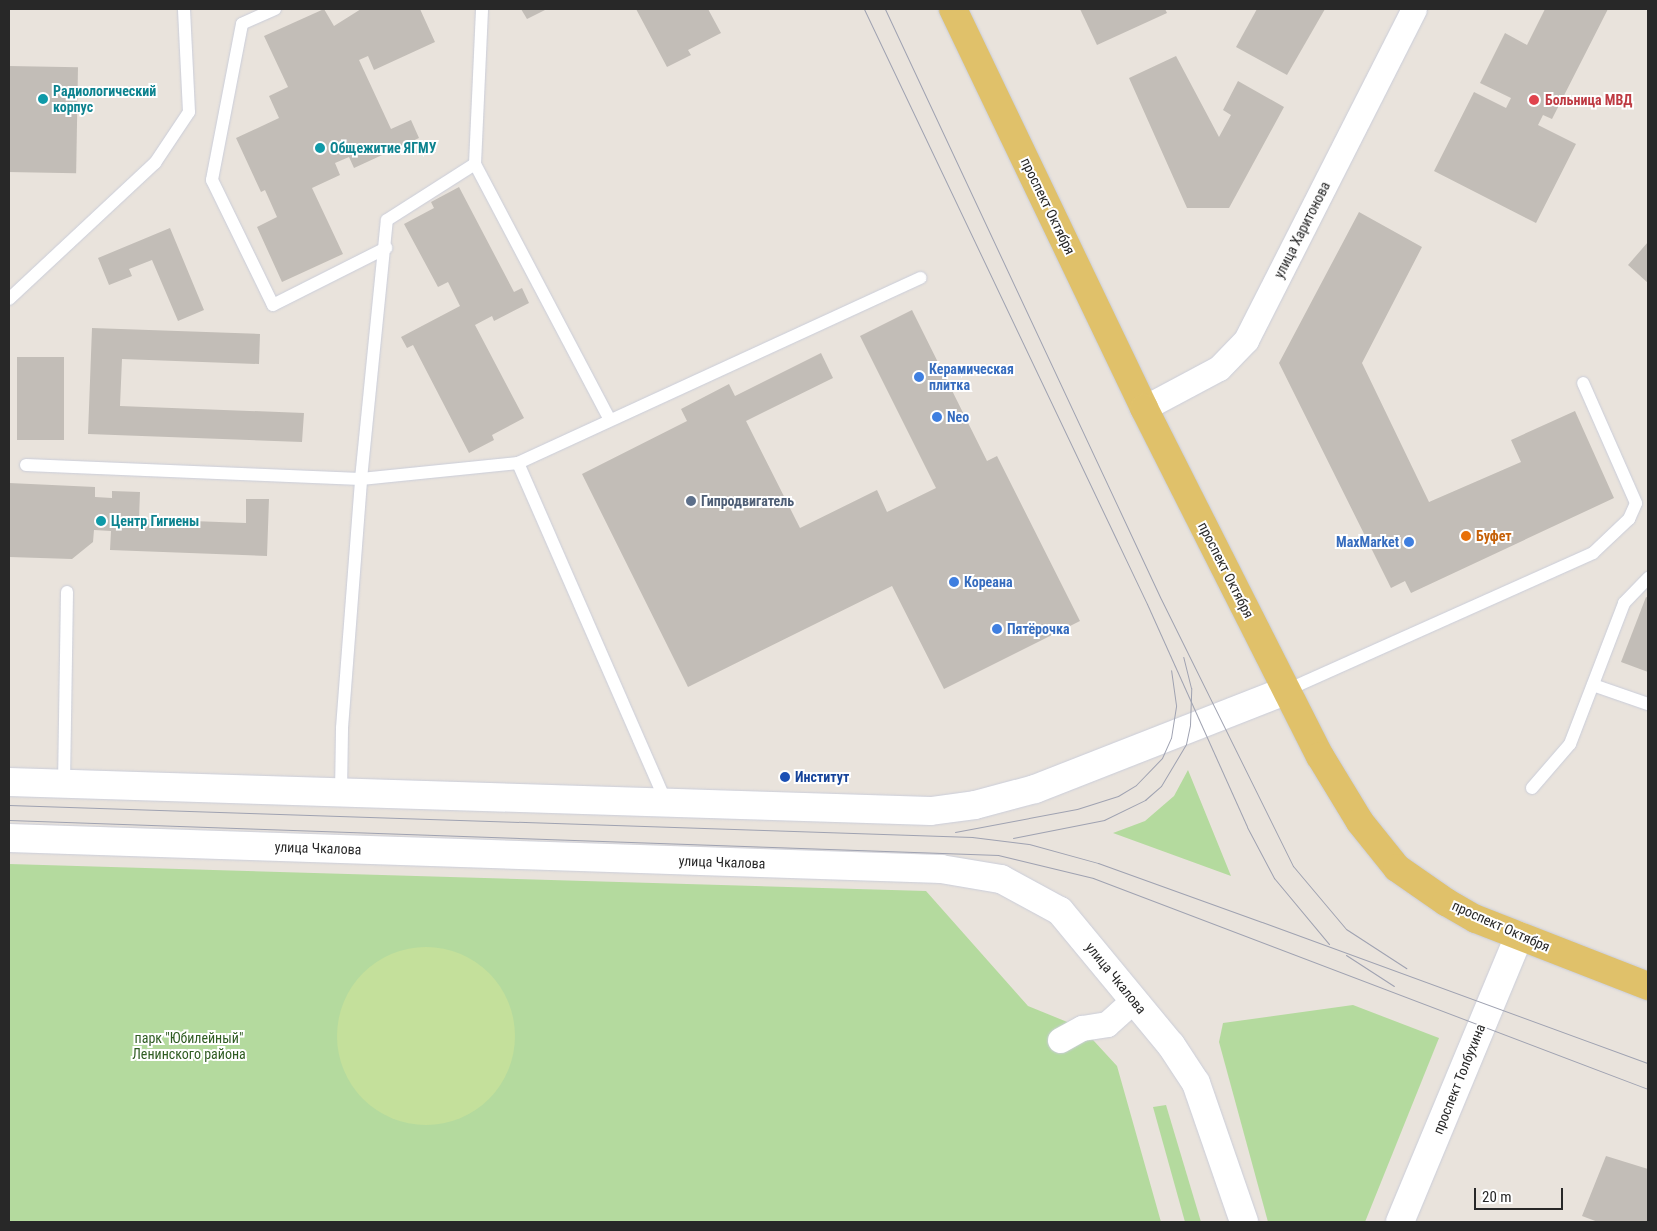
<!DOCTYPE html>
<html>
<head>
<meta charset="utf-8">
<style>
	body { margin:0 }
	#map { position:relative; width:1657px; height:1231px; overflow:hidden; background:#e9e3dc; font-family:"Roboto Condensed",sans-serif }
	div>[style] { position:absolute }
	.green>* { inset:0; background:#b4da9e }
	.pitch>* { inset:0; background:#c4e09b }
	.round { border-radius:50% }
	.building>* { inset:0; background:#c2bdb7; transform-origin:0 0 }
	.roads { filter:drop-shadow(0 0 1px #cacdd9) drop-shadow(0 0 1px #cacdd9) }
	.lane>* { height:12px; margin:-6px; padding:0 6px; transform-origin:6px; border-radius:6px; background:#fff }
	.street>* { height:25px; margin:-12.5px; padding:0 12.5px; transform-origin:12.5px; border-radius:12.5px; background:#fff }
	.secondary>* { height:28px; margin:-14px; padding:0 14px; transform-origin:14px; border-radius:14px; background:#fff }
	.primary>* { height:28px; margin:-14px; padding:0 14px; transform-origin:14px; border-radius:14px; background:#e0c16a }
	.tram>* { height:1px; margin:-0.5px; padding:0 0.5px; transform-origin:0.5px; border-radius:0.5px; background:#9fa2b1 }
	.dots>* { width:14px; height:14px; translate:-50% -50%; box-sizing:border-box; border:2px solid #fff; border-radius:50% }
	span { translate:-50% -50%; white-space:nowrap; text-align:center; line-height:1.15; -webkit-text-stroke:4px #fff; paint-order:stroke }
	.culture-label { font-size:14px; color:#0d838f; font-weight:700 }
	.left { translate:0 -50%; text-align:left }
	.health-label { font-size:14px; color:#be3a42; font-weight:700 }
	.street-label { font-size:14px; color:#282828 }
	.shop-label { font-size:14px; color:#366cbe; font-weight:700 }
	.right { translate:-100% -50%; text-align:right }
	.service-label { font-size:14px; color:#4e5e75; font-weight:700 }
	.food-label { font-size:14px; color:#c56008; font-weight:700 }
	.transit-label { font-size:14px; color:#164399; font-weight:700 }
	.park-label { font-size:14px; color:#2f5c22 }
	.frame { position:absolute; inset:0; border:10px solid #282828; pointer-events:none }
	.scale { position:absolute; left:1474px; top:1188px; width:89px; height:22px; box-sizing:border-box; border:2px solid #282828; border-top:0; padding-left:6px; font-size:15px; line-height:18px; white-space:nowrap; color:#282828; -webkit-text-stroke:4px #fff; paint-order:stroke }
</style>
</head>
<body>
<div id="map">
	<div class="green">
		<i style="clip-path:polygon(1188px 770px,1231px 876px,1113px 833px,1145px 821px,1174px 796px)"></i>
		<i style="clip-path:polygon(9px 864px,926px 891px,1028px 1006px,1082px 1028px,1117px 1066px,1161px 1222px,9px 1222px)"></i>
		<i style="clip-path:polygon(1353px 1005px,1439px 1038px,1365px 1222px,1268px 1222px,1219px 1042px,1223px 1023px)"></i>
		<i style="clip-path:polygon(1166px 1105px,1201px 1222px,1185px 1222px,1153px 1107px)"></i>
	</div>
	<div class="pitch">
		<i class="round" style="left:337px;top:947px;width:178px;height:178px"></i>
	</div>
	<div class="building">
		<i style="clip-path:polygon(324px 9px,334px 26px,361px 9px,420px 9px,435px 42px,374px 70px,368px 56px,359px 60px,391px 129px,411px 120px,419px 138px,354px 168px,349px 157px,335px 163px,340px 175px,312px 188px,343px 254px,282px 282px,257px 227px,277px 217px,265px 190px,261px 192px,236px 138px,279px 118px,269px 96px,288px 87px,264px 36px)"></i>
		<i style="clip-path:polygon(521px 9px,547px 9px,527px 19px)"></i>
		<i style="clip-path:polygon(636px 9px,708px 9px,721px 33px,688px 50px,691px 55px,667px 67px)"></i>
		<i style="clip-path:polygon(1080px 9px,1165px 9px,1167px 13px,1097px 45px)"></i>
		<i style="clip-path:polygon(1257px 9px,1325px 9px,1287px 75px,1236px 47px)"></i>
		<i style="clip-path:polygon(1545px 9px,1608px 9px,1552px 119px,1543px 115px,1538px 125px,1576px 144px,1536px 223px,1434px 171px,1474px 92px,1506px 108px,1511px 98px,1480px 83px,1505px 33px,1527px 45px)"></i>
		<i style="clip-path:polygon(1176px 56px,1219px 137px,1231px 115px,1223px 110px,1238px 81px,1284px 107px,1229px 208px,1187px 208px,1129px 78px)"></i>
		<i style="left:9px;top:66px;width:69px;height:106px;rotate:1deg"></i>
		<i style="clip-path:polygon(459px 187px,514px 292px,522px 288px,529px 303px,494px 321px,492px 316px,475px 325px,524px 418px,492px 435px,494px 440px,469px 453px,413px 345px,407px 348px,401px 337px,460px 306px,448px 282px,438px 287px,404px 224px,434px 208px,431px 202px)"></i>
		<i style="clip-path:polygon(1359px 212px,1422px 247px,1362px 363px,1429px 502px,1521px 462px,1511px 440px,1575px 411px,1614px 498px,1411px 593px,1405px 581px,1391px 588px,1279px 363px)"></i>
		<i style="clip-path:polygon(170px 228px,204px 310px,178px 321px,152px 260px,129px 269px,132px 276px,109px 285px,98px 258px)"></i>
		<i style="clip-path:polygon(1648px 242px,1648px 283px,1628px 265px)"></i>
		<i style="clip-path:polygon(912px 310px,987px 461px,997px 456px,1080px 621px,944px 689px,892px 586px,688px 687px,582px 474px,687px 421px,681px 409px,729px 384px,735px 396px,821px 353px,833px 378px,746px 421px,800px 528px,877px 490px,887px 512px,936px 488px,860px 336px)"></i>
		<i style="clip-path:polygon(92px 328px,260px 334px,259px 364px,122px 359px,120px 406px,304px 413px,302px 442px,88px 434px)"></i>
		<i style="left:17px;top:357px;width:47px;height:83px"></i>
		<i style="clip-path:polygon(9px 483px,95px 487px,95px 497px,112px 498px,112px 491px,140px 492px,139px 519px,246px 523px,246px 499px,269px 499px,267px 556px,110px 550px,111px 531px,94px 530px,93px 542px,72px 559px,9px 557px)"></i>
		<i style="clip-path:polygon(1646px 597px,1648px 598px,1648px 672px,1621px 662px)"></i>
		<i style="clip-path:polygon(1606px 1156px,1648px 1169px,1648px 1222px,1598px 1222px,1582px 1216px)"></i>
	</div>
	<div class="roads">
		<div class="lane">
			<i style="left:275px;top:9px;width:36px;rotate:156deg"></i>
			<i style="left:242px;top:24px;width:159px;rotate:100.9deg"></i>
			<i style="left:212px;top:180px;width:139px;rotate:64deg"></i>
			<i style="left:273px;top:305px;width:127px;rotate:-26.8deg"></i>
			<i style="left:475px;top:164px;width:155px;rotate:-87.4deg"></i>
			<i style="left:9px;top:299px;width:200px;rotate:-43deg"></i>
			<i style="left:155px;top:163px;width:61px;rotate:-56.3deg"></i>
			<i style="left:189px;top:112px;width:103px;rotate:-92.8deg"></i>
			<i style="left:518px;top:463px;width:372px;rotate:66.4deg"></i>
			<i style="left:26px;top:465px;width:335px;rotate:2.4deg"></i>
			<i style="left:361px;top:479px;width:158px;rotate:-5.8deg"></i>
			<i style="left:518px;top:463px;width:443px;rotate:-24.7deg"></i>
			<i style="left:1593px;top:685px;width:58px;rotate:19.1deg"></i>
			<i style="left:1287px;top:690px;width:335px;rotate:-24.1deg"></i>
			<i style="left:1593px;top:553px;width:50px;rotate:-43.4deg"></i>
			<i style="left:1629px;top:519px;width:17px;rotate:-66deg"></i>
			<i style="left:1636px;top:503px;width:131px;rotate:-113.8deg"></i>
			<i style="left:64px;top:783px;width:191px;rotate:-89.1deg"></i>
			<i style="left:1532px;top:788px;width:58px;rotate:-49.2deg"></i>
			<i style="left:1570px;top:744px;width:151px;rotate:-69deg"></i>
			<i style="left:1624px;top:603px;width:35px;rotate:-46deg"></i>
			<i style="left:341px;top:793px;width:65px;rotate:-89.1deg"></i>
			<i style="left:342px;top:728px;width:250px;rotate:-85.6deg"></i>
			<i style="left:361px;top:479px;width:260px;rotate:-84.3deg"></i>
			<i style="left:387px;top:220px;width:104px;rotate:-32.5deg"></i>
			<i style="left:475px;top:164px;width:289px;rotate:62.2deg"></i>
		</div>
		<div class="street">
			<i style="left:1144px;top:408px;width:85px;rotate:-28.1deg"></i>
			<i style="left:1219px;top:368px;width:39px;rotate:-46deg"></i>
			<i style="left:1246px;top:340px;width:371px;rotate:-63.1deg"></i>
			<i style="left:1060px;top:1040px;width:25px;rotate:-29deg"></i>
			<i style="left:1082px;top:1028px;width:25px;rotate:-9deg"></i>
			<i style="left:1107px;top:1024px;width:36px;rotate:-42deg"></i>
		</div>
		<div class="secondary">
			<i style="left:9px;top:782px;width:922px;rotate:1.8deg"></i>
			<i style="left:931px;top:811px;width:44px;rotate:-7.8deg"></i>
			<i style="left:975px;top:805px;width:62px;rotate:-14.9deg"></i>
			<i style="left:1035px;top:789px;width:271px;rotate:-21.4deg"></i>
			<i style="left:9px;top:838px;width:933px;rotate:1.91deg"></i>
			<i style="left:941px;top:869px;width:61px;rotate:9.5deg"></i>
			<i style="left:1001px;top:879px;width:67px;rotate:28.5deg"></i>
			<i style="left:1060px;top:911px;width:174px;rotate:50.4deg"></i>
			<i style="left:1171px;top:1045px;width:45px;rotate:56.7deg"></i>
			<i style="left:1196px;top:1083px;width:147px;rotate:70.9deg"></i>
			<i style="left:1400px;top:1222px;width:310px;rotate:-67.4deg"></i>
		</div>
		<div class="primary">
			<i style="left:953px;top:9px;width:442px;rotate:64.4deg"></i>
			<i style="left:1144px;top:408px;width:390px;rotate:63.2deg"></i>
			<i style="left:1320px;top:756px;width:77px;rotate:58.8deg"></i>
			<i style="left:1360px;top:822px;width:59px;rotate:51.2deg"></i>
			<i style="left:1397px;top:868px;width:60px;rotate:34.8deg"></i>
			<i style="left:1446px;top:902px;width:34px;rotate:30deg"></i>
			<i style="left:1476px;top:919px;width:185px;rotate:21.3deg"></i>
		</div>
	</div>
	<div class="tram">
		<i style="left:864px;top:9px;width:659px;rotate:64.56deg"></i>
		<i style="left:1147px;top:604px;width:244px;rotate:65.8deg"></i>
		<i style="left:1247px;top:827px;width:58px;rotate:62.1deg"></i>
		<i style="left:1274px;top:878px;width:86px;rotate:50.2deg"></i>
		<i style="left:885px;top:9px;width:651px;rotate:64.93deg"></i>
		<i style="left:1161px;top:599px;width:298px;rotate:63.7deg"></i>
		<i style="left:1293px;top:866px;width:82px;rotate:49.9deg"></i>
		<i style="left:1346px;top:929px;width:72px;rotate:33deg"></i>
		<i style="left:9px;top:805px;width:964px;rotate:1.9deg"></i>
		<i style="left:972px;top:837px;width:57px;rotate:7deg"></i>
		<i style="left:1029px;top:844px;width:72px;rotate:15.4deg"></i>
		<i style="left:1098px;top:863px;width:174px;rotate:19.8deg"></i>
		<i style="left:1262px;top:922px;width:411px;rotate:20.1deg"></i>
		<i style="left:9px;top:820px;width:990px;rotate:2.03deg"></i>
		<i style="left:998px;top:855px;width:98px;rotate:13.6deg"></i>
		<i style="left:1093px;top:878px;width:594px;rotate:20.82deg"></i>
		<i style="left:955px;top:832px;width:124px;rotate:-10.7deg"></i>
		<i style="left:1077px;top:809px;width:43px;rotate:-17.6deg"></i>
		<i style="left:1118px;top:796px;width:21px;rotate:-31deg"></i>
		<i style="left:1136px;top:785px;width:37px;rotate:-46deg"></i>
		<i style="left:1162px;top:758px;width:22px;rotate:-66deg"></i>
		<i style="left:1171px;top:738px;width:33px;rotate:-81deg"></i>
		<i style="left:1176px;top:705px;width:35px;rotate:-98deg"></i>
		<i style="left:1013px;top:838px;width:93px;rotate:-11.2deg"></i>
		<i style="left:1104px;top:820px;width:46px;rotate:-26deg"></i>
		<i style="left:1145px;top:800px;width:21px;rotate:-41deg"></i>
		<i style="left:1161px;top:786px;width:49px;rotate:-59.2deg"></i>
		<i style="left:1186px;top:744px;width:19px;rotate:-78deg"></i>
		<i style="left:1190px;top:725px;width:37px;rotate:-88deg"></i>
		<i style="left:1191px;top:688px;width:32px;rotate:-104deg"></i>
		<i style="left:1346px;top:955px;width:57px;rotate:32.9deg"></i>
	</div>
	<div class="dots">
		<i style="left:43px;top:99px;background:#0f9aa8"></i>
		<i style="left:1534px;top:100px;background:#e0444e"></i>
		<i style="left:320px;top:148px;background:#0f9aa8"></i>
		<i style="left:919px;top:377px;background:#3f7fe0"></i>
		<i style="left:937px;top:417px;background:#3f7fe0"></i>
		<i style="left:691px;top:501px;background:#5c6f8a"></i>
		<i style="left:101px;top:521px;background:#0f9aa8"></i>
		<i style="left:1466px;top:536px;background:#e8710a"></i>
		<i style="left:1409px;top:542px;background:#3f7fe0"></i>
		<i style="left:954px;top:582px;background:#3f7fe0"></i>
		<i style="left:997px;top:629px;background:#3f7fe0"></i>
		<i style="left:785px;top:777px;background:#1a4fb4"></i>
	</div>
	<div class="culture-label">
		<span class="left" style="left:53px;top:99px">Радиологический<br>корпус</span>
		<span class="left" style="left:330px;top:148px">Общежитие ЯГМУ</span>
		<span class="left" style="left:111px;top:521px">Центр Гигиены</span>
	</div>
	<div class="health-label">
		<span class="left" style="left:1545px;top:100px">Больница МВД</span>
	</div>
	<div class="street-label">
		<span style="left:1048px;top:206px;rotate:64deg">проспект Октября</span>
		<span style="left:1302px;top:230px;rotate:-63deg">улица Харитонова</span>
		<span style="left:1226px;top:570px;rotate:63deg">проспект Октября</span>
		<span style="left:318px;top:848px;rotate:2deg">улица Чкалова</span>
		<span style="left:722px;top:862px;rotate:2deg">улица Чкалова</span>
		<span style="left:1501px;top:926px;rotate:24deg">проспект Октября</span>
		<span style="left:1116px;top:978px;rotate:51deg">улица Чкалова</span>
		<span style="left:1459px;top:1079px;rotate:-68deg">проспект Толбухина</span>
	</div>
	<div class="shop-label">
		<span class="left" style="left:929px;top:377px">Керамическая<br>плитка</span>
		<span class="left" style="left:947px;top:417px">Neo</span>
		<span class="right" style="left:1399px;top:542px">MaxMarket</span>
		<span class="left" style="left:964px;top:582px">Кореана</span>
		<span class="left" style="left:1007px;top:629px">Пятёрочка</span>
	</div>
	<div class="service-label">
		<span class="left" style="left:701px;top:501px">Гипродвигатель</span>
	</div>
	<div class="food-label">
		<span class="left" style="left:1476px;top:536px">Буфет</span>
	</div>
	<div class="transit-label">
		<span class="left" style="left:795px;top:777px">Институт</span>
	</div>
	<div class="park-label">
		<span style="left:189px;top:1046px">парк "Юбилейный"<br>Ленинского района</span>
	</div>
	<div class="frame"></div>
	<div class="scale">20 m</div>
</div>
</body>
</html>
